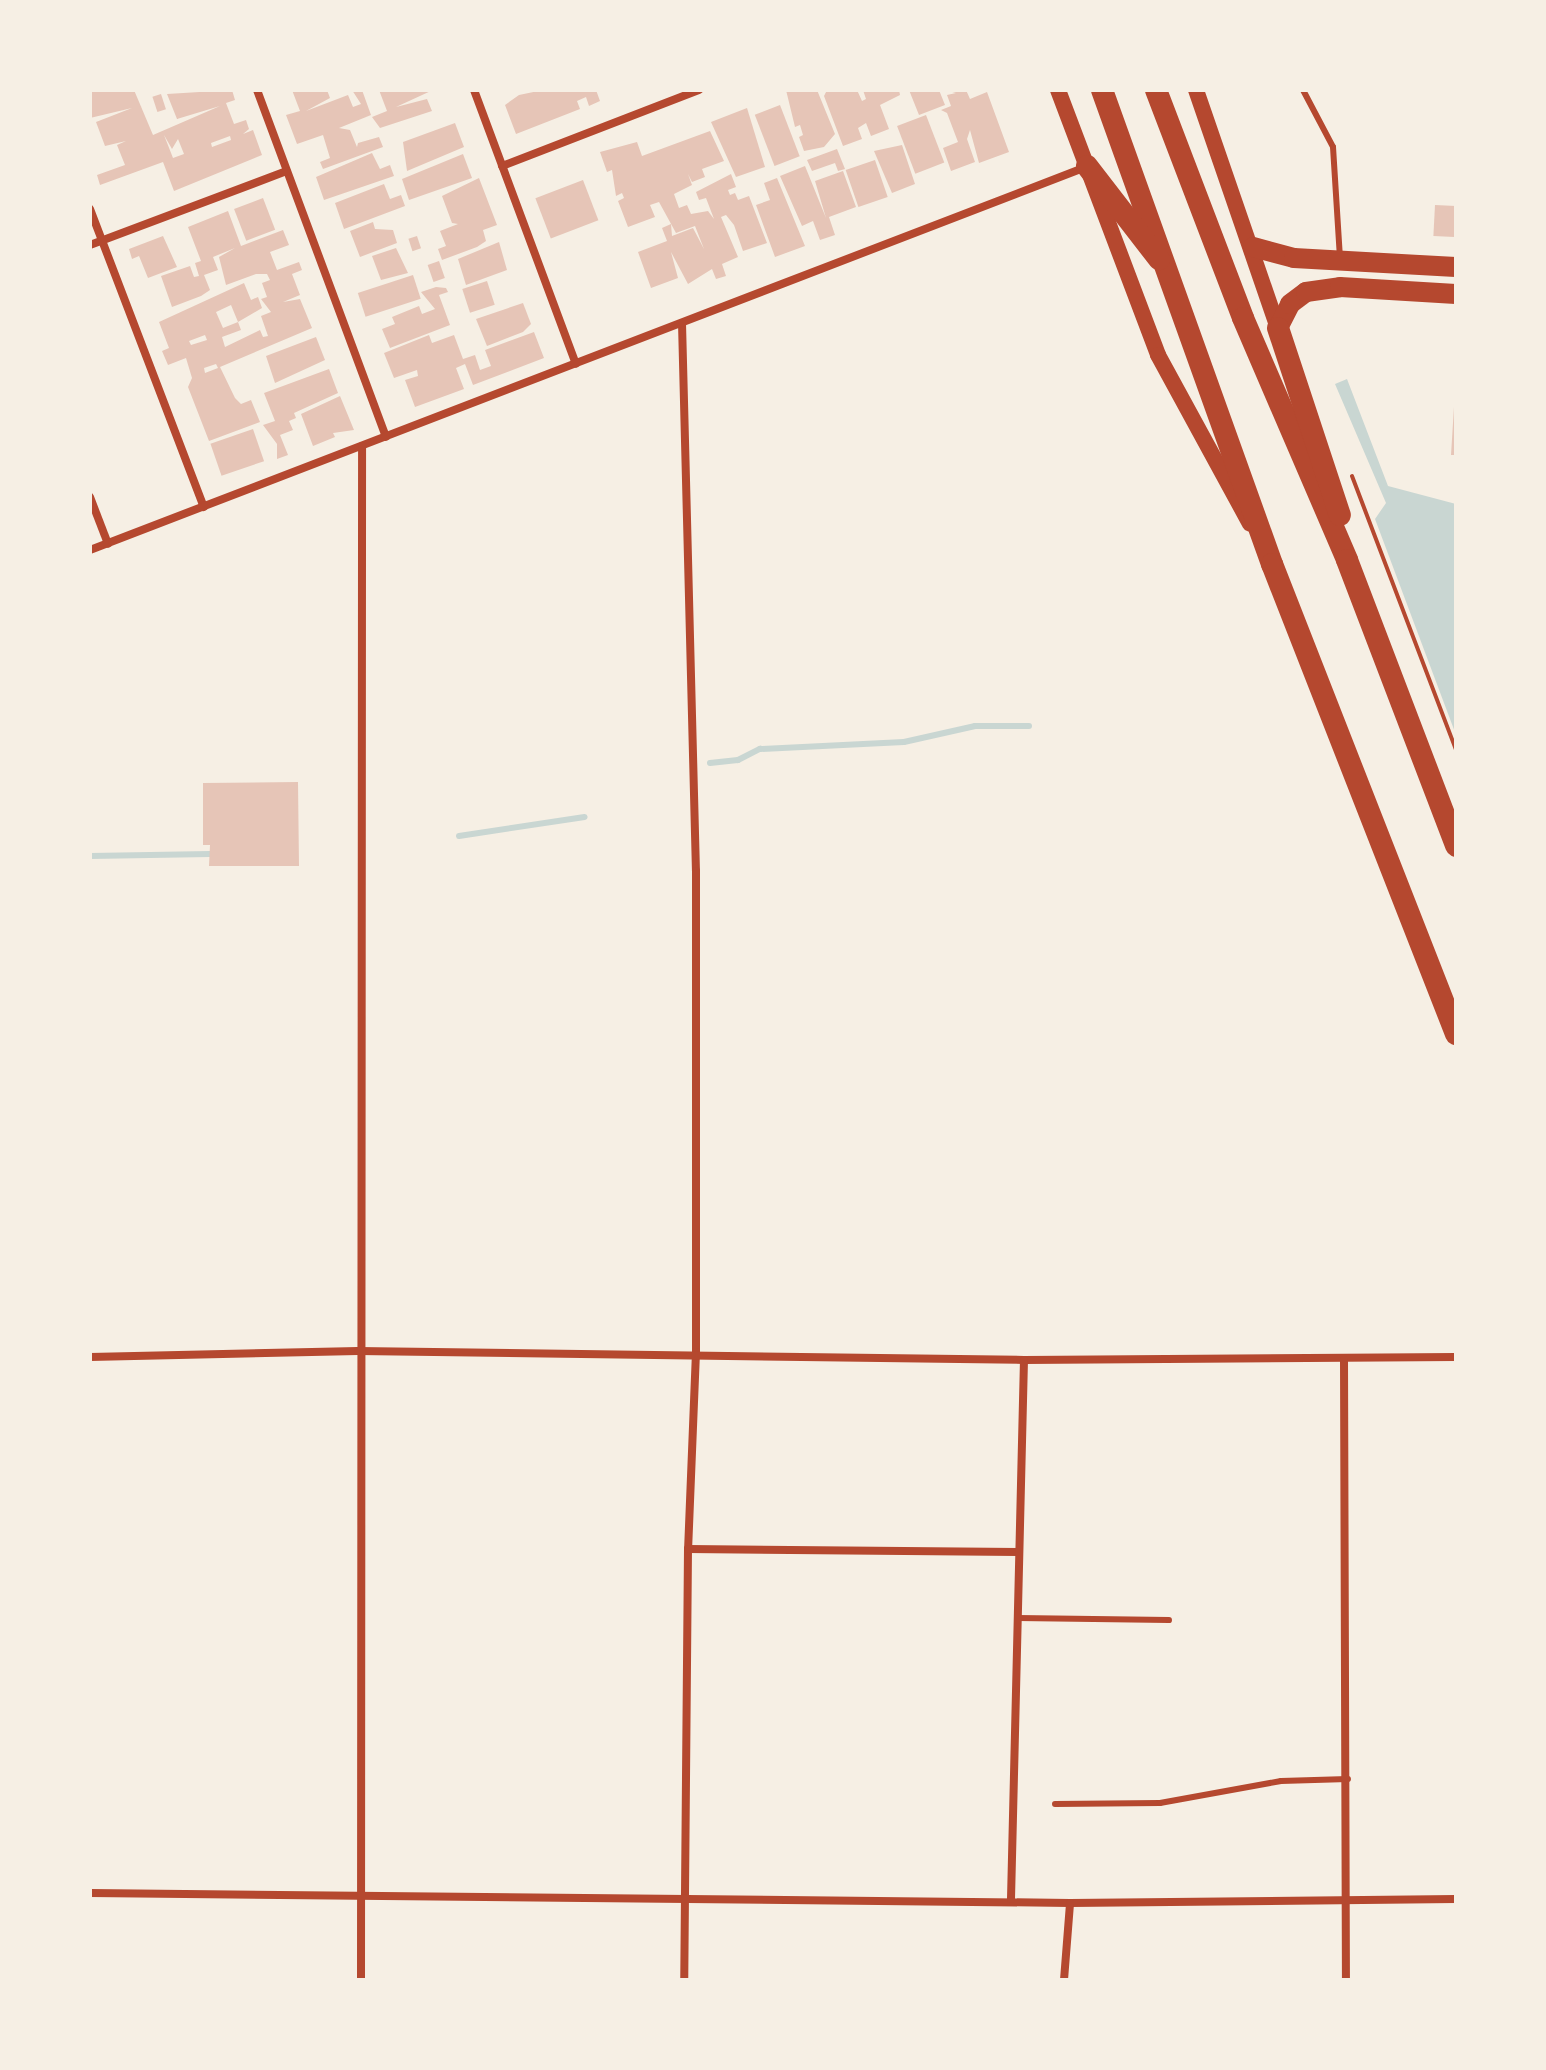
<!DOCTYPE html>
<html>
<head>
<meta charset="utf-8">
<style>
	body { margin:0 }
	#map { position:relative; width:1546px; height:2070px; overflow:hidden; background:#f6efe4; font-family:Montserrat,sans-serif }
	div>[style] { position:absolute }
	.water>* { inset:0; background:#c9d6d2 }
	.stream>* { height:6px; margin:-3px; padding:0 3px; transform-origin:3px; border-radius:3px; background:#c9d6d2 }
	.building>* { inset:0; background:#e6c5b7; transform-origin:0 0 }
	.path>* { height:4px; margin:-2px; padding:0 2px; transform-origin:2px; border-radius:2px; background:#b5482f }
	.service>* { height:6px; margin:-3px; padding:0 3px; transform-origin:3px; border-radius:3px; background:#b5482f }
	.minor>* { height:8px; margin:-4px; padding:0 4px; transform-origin:4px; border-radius:4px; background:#b5482f }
	.secondary>* { height:16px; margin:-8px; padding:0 8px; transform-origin:8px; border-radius:8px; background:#b5482f }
	.primary>* { height:20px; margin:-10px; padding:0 10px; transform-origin:10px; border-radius:10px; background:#b5482f }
	.trunk>* { height:22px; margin:-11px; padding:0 11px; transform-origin:11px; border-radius:11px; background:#b5482f }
	span { translate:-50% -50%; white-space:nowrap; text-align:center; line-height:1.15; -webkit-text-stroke:8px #f6efe4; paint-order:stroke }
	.frame { position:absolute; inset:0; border:92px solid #f6efe4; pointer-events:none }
</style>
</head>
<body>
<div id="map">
	<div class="water">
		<i style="clip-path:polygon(1347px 379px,1388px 486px,1456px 504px,1456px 735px,1375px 519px,1386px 503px,1335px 384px)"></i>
	</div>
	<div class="stream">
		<i style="left:710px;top:763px;width:28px;rotate:-6deg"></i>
		<i style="left:738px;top:760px;width:25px;rotate:-27deg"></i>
		<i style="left:760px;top:749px;width:144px;rotate:-2.8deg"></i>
		<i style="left:904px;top:742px;width:73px;rotate:-12.7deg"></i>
		<i style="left:975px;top:726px;width:54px"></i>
		<i style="left:459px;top:836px;width:127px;rotate:-8.6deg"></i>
		<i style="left:90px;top:856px;width:120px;rotate:-1deg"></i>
	</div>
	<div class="building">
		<i style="clip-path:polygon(evenodd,90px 90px,134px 90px,153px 135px,220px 106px,177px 119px,167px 94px,232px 90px,235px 100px,226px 103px,234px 124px,246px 120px,249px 129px,243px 134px,253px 130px,262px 155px,174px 191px,163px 162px,100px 185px,97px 175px,125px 165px,117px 145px,126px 141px,105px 146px,96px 122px,132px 108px,90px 118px,90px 90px,164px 135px,172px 149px,178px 139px,184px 154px,173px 158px,164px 135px,90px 90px,230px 136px,231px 140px,212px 147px,211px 143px,230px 136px)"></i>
		<i style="clip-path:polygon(292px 90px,327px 90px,330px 98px,306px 111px,348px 95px,353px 107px,361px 104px,352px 90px,362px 90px,371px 115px,339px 128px,350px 130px,357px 147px,358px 143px,379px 137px,383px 147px,323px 169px,320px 162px,330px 158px,323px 135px,297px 144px,286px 115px,300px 111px)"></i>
		<i style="clip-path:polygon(379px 90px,433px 90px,396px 107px,427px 99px,432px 111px,380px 128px,372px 117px,387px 111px)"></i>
		<i style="clip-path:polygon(543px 90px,596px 90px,600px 101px,589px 106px,586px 97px,577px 101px,580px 109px,516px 134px,505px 105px,519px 95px)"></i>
		<i style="clip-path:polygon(786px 90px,817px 90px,835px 134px,824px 147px,804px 151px,799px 137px,803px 135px,800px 125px,795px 127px)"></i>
		<i style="clip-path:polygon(827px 90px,857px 90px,862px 101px,866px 99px,863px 90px,899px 90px,900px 95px,880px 105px,889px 129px,871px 136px,866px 123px,858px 128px,862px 139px,843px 146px,824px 96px)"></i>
		<i style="clip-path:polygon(909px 90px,939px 90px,945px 105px,919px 115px)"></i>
		<i style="clip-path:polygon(945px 90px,966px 90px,970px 99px,987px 92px,1009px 152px,979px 163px,970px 130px,967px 139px,975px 162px,951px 171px,943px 148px,958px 142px,947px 113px,941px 110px,951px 106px,947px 95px,956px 93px)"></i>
		<i style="left:161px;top:94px;width:16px;height:9px;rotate:72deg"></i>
		<i style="left:780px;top:105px;width:55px;height:27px;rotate:69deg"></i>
		<i style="clip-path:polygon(747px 108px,765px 167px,736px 177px,711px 122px)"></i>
		<i style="left:926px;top:115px;width:51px;height:31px;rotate:69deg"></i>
		<i style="clip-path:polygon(455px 123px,464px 147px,407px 171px,403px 142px)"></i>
		<i style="clip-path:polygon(710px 131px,724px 161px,702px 169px,705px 177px,692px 182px,688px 174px,692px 185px,674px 194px,679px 208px,687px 205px,691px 214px,708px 211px,714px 219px,706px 198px,699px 200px,696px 192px,731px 174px,736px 187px,728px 190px,730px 195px,735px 193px,738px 200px,749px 196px,767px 243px,743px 251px,734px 225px,726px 215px,721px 217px,738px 257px,722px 264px,726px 276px,716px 279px,712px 269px,688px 284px,671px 252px,678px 278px,651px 288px,638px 252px,667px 241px,662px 228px,671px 224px,672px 236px,693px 228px,704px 249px,695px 226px,676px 233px,659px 202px,650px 205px,655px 217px,628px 227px,618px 201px,624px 198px,622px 193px,616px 196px,612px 170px,607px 172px,600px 152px,637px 142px,642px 156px)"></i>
		<i style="clip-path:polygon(902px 145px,915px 184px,892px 193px,874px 151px)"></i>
		<i style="clip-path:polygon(837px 149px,845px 169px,838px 171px,835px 163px,812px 171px,807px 160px)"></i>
		<i style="clip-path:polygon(372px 153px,380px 169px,390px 165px,394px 176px,324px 200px,316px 177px)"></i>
		<i style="clip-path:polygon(463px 154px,472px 178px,409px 200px,402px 179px)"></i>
		<i style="left:875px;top:160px;width:39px;height:31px;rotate:71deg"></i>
		<i style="clip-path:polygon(805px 166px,826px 218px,815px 181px,843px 171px,856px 207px,829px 217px,835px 235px,820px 240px,813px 221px,802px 226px,780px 176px)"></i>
		<i style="clip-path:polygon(479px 178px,497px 225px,483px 230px,486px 241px,477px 247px,442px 260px,438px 249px,446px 246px,440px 231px,458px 224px,452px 223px,442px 196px)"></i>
		<i style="clip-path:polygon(777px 178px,805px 246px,775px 257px,756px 205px,770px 200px,764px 183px)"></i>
		<i style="left:583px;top:180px;width:43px;height:51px;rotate:69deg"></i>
		<i style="clip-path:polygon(384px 184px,390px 199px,401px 195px,405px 206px,344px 229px,335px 203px)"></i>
		<i style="left:263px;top:198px;width:34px;height:31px;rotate:69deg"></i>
		<i style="left:1435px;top:205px;width:21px;height:31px;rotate:3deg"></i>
		<i style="clip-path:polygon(evenodd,228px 211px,241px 246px,283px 230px,289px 245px,270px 252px,277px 270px,299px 262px,302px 270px,292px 274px,300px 295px,283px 302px,300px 299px,312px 328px,220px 367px,235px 398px,241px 404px,251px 400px,260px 422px,209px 441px,188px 387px,192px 378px,186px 358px,168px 365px,162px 351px,169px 348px,159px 322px,244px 283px,251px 300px,258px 297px,262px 308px,238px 322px,231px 305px,216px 312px,223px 328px,238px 322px,241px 330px,222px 337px,225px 347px,260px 330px,263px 337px,268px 336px,261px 316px,271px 312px,261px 299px,267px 297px,262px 283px,270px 280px,267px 274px,256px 274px,226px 285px,219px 257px,235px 248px,213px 257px,218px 270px,204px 275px,210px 290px,201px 296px,172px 307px,161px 276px,190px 266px,194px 277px,199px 276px,195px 263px,201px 261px,188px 227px,228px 211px,205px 335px,207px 340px,191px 345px,189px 341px,205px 335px,228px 211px,216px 364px,218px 368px,205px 373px,204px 368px,216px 364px)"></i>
		<i style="clip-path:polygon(373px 222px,375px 229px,393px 230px,397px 243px,360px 257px,350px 231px)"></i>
		<i style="clip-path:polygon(163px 236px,177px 267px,148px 278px,139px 256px,132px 259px,129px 249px)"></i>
		<i style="left:417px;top:236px;width:13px;height:9px;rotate:72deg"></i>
		<i style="clip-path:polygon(499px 242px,507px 270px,466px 285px,458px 259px)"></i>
		<i style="clip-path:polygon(396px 248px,408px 273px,381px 280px,372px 256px)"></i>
		<i style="left:439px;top:261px;width:18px;height:12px;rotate:71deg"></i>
		<i style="left:413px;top:275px;width:25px;height:58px;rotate:72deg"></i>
		<i style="left:487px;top:281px;width:25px;height:26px;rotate:72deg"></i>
		<i style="clip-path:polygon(436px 287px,446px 288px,448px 292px,439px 295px,450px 325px,390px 348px,382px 329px,395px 324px,392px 317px,419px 306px,422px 314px,435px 309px,421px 292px)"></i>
		<i style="clip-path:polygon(523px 303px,531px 324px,523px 332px,487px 346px,476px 319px)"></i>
		<i style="clip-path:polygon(534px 332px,544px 358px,473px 385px,465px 364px,456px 368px,464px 389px,415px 407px,405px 380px,418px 376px,417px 370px,394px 378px,384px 353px,429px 335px,432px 343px,454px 335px,463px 359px,475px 355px,480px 370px,491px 366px,485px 350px)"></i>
		<i style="clip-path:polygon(316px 337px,325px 360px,275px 383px,266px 356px)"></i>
		<i style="clip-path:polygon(329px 369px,338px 393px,294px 413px,296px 418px,289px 421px,293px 430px,280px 435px,288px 455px,277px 459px,277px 444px,263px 425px,275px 421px,264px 393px)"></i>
		<i style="clip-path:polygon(340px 396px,354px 430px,333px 433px,335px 437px,313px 446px,301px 414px)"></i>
		<i style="clip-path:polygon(1454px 407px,1456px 407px,1456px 455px,1451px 455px)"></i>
		<i style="left:253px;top:429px;width:34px;height:45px;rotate:71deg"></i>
		<i style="clip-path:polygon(298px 782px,299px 866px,209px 866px,210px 845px,203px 845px,203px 783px)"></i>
	</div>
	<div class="path">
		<i style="left:1352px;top:476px;width:293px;rotate:69.2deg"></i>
	</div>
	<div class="service">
		<i style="left:1303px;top:90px;width:64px;rotate:62.2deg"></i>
		<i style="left:1333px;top:147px;width:111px;rotate:86.4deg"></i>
		<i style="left:1018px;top:1618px;width:151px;rotate:0.8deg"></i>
		<i style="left:1055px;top:1804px;width:105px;rotate:-0.5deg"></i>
		<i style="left:1160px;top:1803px;width:123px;rotate:-10.3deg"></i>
		<i style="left:1281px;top:1781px;width:67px;rotate:-1.7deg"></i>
	</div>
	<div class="minor">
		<i style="left:257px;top:90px;width:370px;rotate:69.6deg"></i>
		<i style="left:474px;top:90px;width:292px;rotate:69.6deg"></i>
		<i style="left:502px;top:166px;width:211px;rotate:-21.1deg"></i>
		<i style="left:90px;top:209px;width:319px;rotate:69.1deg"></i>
		<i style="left:90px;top:245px;width:210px;rotate:-20.6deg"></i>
		<i style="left:682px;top:323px;width:548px;rotate:88.54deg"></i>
		<i style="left:696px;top:871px;width:481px;rotate:90deg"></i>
		<i style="left:696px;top:1352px;width:197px;rotate:92.3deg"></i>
		<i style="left:688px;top:1549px;width:431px;rotate:90.5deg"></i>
		<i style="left:90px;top:497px;width:50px;rotate:69deg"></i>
		<i style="left:90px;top:550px;width:1067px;rotate:-21.03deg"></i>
		<i style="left:90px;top:1357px;width:268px;rotate:-1.3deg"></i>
		<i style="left:358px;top:1351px;width:666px;rotate:0.77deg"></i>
		<i style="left:1024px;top:1360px;width:432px;rotate:-0.4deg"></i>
		<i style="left:1344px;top:1360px;width:620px;rotate:89.82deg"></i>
		<i style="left:688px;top:1549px;width:331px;rotate:0.5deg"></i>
		<i style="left:90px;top:1893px;width:980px;rotate:0.58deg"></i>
		<i style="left:1070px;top:1903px;width:386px;rotate:-0.6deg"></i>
		<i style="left:1011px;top:1899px;width:539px;rotate:-88.62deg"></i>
		<i style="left:361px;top:1980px;width:1534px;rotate:-89.96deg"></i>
		<i style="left:1064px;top:1980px;width:77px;rotate:-85.5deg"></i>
	</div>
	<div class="secondary">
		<i style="left:1058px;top:90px;width:283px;rotate:69.3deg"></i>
		<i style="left:1158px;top:355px;width:192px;rotate:61.4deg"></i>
		<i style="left:1196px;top:90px;width:252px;rotate:71deg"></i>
	</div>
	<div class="primary">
		<i style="left:1253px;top:247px;width:42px;rotate:15deg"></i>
		<i style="left:1294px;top:258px;width:162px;rotate:3.2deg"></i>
		<i style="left:1278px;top:328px;width:27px;rotate:-63deg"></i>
		<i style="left:1290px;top:304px;width:20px;rotate:-37deg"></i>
		<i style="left:1306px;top:292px;width:34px;rotate:-8deg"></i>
		<i style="left:1340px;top:287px;width:116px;rotate:3.5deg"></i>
	</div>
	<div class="trunk">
		<i style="left:1102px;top:90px;width:504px;rotate:70.27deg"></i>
		<i style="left:1272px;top:564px;width:505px;rotate:68.62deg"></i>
		<i style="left:1156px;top:90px;width:244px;rotate:69.1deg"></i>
		<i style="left:1243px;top:318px;width:263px;rotate:66.7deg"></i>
		<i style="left:1347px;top:560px;width:306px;rotate:69.1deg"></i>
		<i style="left:1087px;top:166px;width:118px;rotate:52.3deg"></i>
		<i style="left:1278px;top:328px;width:197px;rotate:71.7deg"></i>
	</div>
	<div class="frame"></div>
</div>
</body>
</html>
